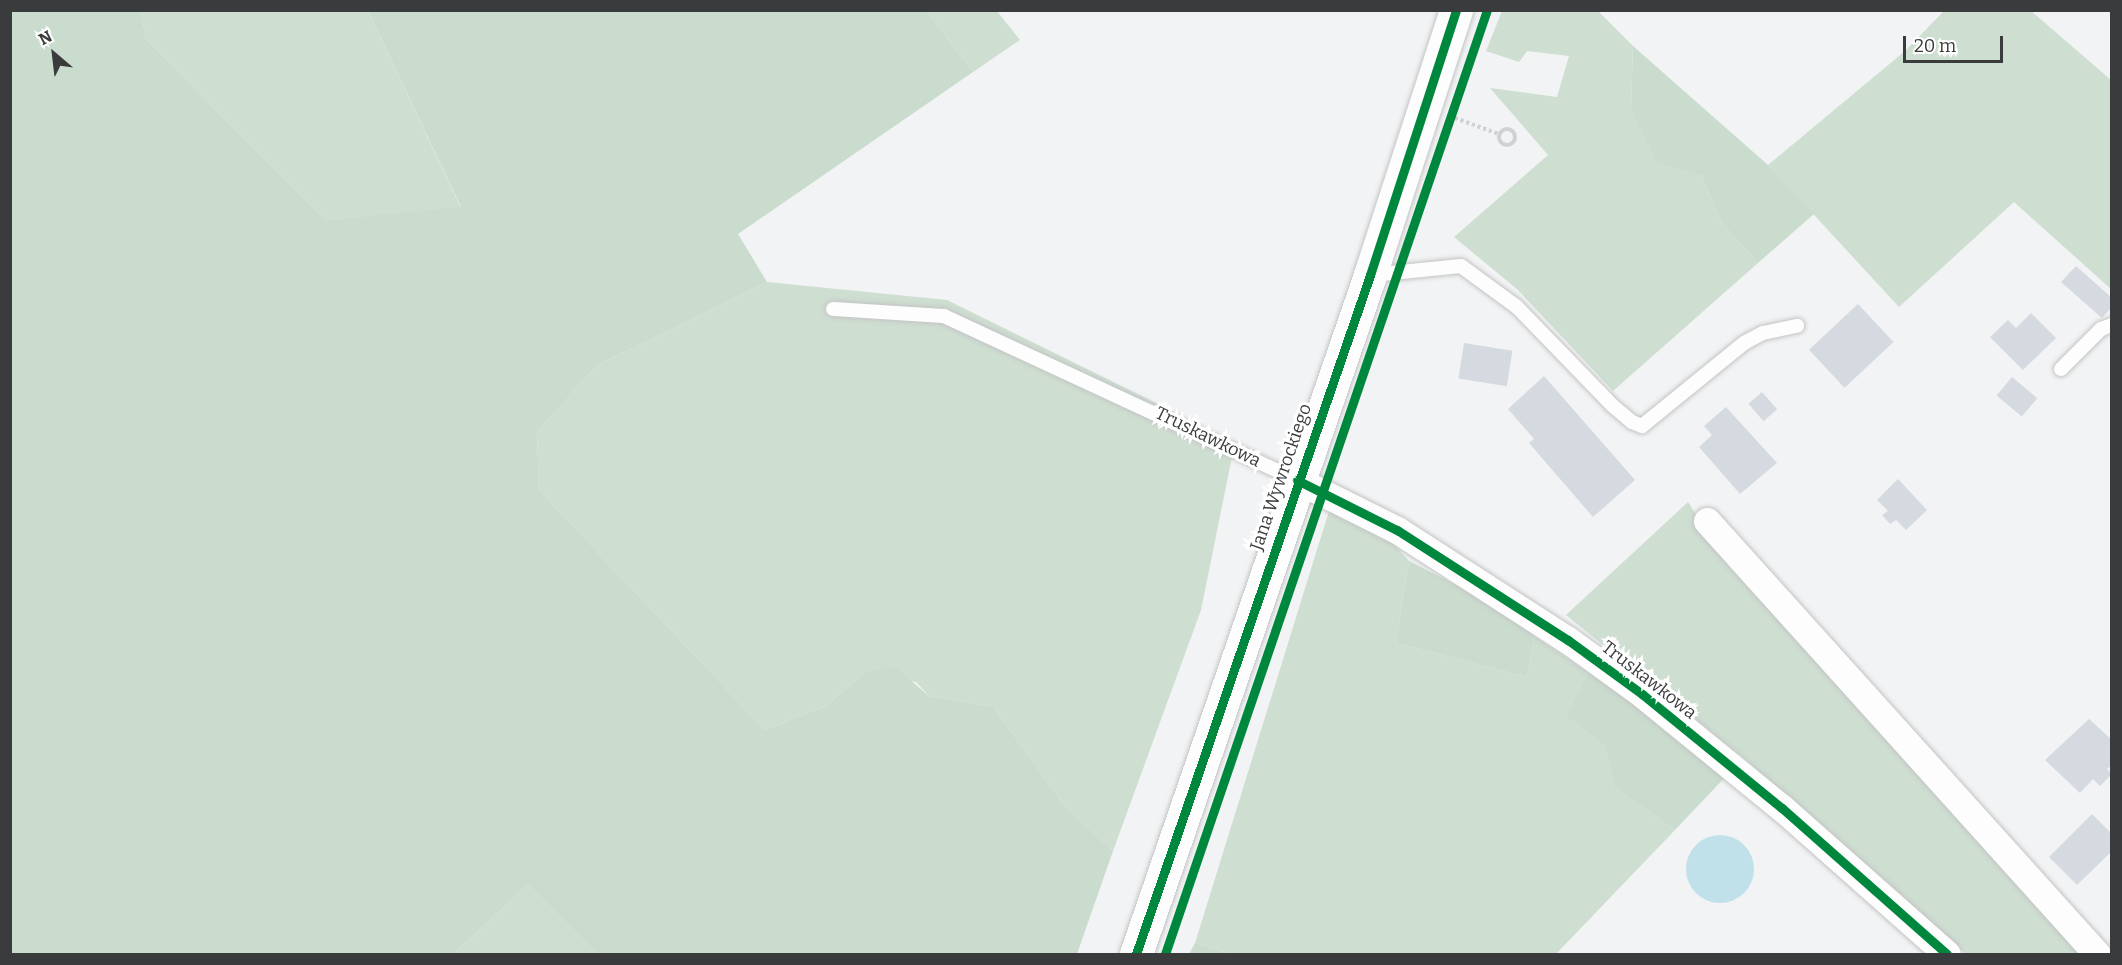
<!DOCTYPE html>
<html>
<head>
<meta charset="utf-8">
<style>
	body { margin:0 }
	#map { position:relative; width:2122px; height:965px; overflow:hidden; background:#f2f3f4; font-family:Bitter,serif }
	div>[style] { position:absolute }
	.green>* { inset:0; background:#ceded1 }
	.forest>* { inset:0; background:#cadcce }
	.water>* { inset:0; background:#c0e0ea }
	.round { border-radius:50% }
	.building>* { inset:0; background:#d4dae0; transform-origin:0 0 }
	.path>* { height:4px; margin-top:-2px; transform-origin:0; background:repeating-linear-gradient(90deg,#d0d1d2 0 3px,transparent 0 6px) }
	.path>.ring { margin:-2px; padding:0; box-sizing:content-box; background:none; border:4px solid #d0d1d2; border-radius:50% }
	.roads { filter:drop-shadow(0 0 2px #c3c4c5) drop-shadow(0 0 2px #c3c4c5) }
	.service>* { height:14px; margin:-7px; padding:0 7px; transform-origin:7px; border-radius:7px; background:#fdfdfd }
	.minor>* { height:27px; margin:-13.5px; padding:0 13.5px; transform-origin:13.5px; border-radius:13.5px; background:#fdfdfd }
	.tertiary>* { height:33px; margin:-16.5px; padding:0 16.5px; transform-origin:16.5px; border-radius:16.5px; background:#fdfdfd }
	.cycleway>* { height:9px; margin:-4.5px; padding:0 4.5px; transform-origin:4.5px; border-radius:4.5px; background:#00873e }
	span { translate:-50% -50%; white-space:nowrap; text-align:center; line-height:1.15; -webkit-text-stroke:6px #fff; paint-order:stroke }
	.street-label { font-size:18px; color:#3a3b3c }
	.frame { position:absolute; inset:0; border:12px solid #3a3b3c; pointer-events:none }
	.north { position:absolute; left:24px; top:24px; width:60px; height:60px; -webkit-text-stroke:4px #fff; paint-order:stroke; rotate:332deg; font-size:16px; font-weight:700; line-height:24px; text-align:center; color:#3a3b3c }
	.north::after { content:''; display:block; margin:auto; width:21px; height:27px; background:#3a3b3c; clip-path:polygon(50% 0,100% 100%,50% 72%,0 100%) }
	.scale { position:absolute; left:1903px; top:36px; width:100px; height:27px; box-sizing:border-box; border:3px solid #3a3b3c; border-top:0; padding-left:8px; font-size:18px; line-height:21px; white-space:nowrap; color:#3a3b3c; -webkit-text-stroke:4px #fff; paint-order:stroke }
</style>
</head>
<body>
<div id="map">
	<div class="green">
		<i style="clip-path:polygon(141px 11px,368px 11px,461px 208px,325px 220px,146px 39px)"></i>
		<i style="clip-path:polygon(927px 11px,997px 11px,1020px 40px,973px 72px)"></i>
		<i style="clip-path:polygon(1502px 11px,1598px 11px,1633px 46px,1631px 108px,1701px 175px,1722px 223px,1758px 263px,1613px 391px,1518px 290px,1454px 237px,1548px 155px,1490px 88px,1557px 97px,1569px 56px,1527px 51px,1519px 62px,1486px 51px)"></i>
		<i style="clip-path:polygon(1944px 11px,2031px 11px,2111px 80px,2111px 289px,2014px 202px,1899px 307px,1768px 165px,1905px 51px)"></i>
		<i style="clip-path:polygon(767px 282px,947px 300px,1235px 442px,1201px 610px,1113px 851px,1065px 806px,993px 707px,929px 696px,916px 682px,866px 672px,826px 706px,765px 730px,539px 490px,537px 432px,596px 366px)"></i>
		<i style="clip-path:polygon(1688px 502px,1731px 569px,2087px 954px,1966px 954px,1747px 761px,1566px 615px)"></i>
		<i style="clip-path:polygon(1329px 511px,1389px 539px,1409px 561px,1396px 643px,1527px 677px,1534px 636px,1588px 672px,1568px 716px,1605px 746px,1614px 788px,1675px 830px,1556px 954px,1231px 954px,1195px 943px)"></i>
		<i style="clip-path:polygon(528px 885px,597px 954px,453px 954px)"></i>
	</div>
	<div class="forest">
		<i style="clip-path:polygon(10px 11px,141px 11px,146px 39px,325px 220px,461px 207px,368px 11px,927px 11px,973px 72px,738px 234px,767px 282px,596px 366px,537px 432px,539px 490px,765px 730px,826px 706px,866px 672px,895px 667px,929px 696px,993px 707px,1065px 806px,1113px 851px,1077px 954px,597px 954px,528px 885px,453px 954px,11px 954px)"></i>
		<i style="clip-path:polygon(1633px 46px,1768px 165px,1814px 214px,1758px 263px,1722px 223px,1701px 175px,1657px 162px,1631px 108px)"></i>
		<i style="clip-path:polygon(1409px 561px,1495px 605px,1534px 636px,1527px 677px,1396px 643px)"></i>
		<i style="clip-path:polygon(1588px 672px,1730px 772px,1675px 830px,1614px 788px,1605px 746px,1567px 716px)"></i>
		<i style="clip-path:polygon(1195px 943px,1231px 954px,1189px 954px)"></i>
	</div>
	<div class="water">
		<i class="round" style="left:1686px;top:835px;width:68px;height:68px"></i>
	</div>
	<div class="building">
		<i style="clip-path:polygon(2076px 266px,2112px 298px,2112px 307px,2102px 318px,2061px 282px)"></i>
		<i style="left:1858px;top:304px;width:52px;height:67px;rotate:47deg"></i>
		<i style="clip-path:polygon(2031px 313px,2056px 338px,2023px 370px,1990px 337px,2008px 320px,2016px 328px)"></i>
		<i style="left:1464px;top:343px;width:49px;height:36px;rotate:9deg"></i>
		<i style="clip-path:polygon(1544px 376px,1635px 480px,1593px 517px,1529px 443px,1534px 439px,1508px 409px)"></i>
		<i style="left:2012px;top:377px;width:33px;height:24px;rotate:40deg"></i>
		<i style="left:1762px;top:392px;width:23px;height:18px;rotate:49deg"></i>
		<i style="clip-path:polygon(1726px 407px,1777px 463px,1740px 494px,1699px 447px,1712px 435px,1704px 426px)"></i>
		<i style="clip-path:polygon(1898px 479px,1927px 510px,1906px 530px,1896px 520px,1890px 524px,1882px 515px,1888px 511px,1877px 500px)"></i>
		<i style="clip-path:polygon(2089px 719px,2112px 740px,2112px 765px,2107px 769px,2112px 774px,2100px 786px,2093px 779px,2080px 793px,2045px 760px)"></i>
		<i style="clip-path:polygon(2092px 814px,2112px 834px,2112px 851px,2077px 885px,2049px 857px)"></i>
	</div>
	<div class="path">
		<i style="left:1455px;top:118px;width:47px;rotate:20deg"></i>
		<i class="ring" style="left:1499px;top:129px;width:12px;height:12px"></i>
	</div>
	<div class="roads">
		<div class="service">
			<i style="left:1372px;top:275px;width:89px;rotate:-5.8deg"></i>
			<i style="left:1461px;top:266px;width:69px;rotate:36.2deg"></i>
			<i style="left:1517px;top:307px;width:138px;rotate:45.9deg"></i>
			<i style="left:1613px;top:406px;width:25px;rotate:40deg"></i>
			<i style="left:1632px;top:422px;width:11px;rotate:22deg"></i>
			<i style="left:1642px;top:426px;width:132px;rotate:-39.1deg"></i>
			<i style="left:1744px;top:343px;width:21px;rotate:-28deg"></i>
			<i style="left:1763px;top:333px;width:35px;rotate:-12deg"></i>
			<i style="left:833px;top:309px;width:111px;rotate:3.6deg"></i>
			<i style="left:944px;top:316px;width:389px;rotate:24.9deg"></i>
			<i style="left:2061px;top:369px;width:57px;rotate:-45deg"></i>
			<i style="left:2101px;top:329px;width:12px;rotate:-20deg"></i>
		</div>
		<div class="minor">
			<i style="left:1297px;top:480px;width:112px;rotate:26.6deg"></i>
			<i style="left:1397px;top:530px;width:203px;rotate:32.8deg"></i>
			<i style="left:1568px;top:640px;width:92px;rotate:36.1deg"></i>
			<i style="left:1642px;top:694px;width:181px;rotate:39.2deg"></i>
			<i style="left:1782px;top:808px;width:220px;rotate:41.5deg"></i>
			<i style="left:1707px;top:521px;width:583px;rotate:47.99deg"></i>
		</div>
		<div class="tertiary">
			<i style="left:1136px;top:954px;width:718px;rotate:-70.98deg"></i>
			<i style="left:1370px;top:275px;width:279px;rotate:-72deg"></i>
		</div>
	</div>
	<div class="cycleway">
		<i style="left:1297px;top:480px;width:112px;rotate:26.6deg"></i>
		<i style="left:1397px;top:530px;width:203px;rotate:32.8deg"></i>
		<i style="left:1568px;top:640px;width:92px;rotate:36.1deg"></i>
		<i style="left:1642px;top:694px;width:181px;rotate:39.2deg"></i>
		<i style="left:1782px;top:808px;width:220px;rotate:41.5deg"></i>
		<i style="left:1136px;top:954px;width:718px;rotate:-70.98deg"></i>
		<i style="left:1370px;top:275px;width:279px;rotate:-72deg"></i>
		<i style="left:1165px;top:954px;width:997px;rotate:-71.17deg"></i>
	</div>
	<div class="street-label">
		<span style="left:1208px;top:437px;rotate:26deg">Truskawkowa</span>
		<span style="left:1281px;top:477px;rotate:-71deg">Jana Wywrockiego</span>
		<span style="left:1649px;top:680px;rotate:38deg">Truskawkowa</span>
	</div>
	<div class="frame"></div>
	<div class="north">N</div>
	<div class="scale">20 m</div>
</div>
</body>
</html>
